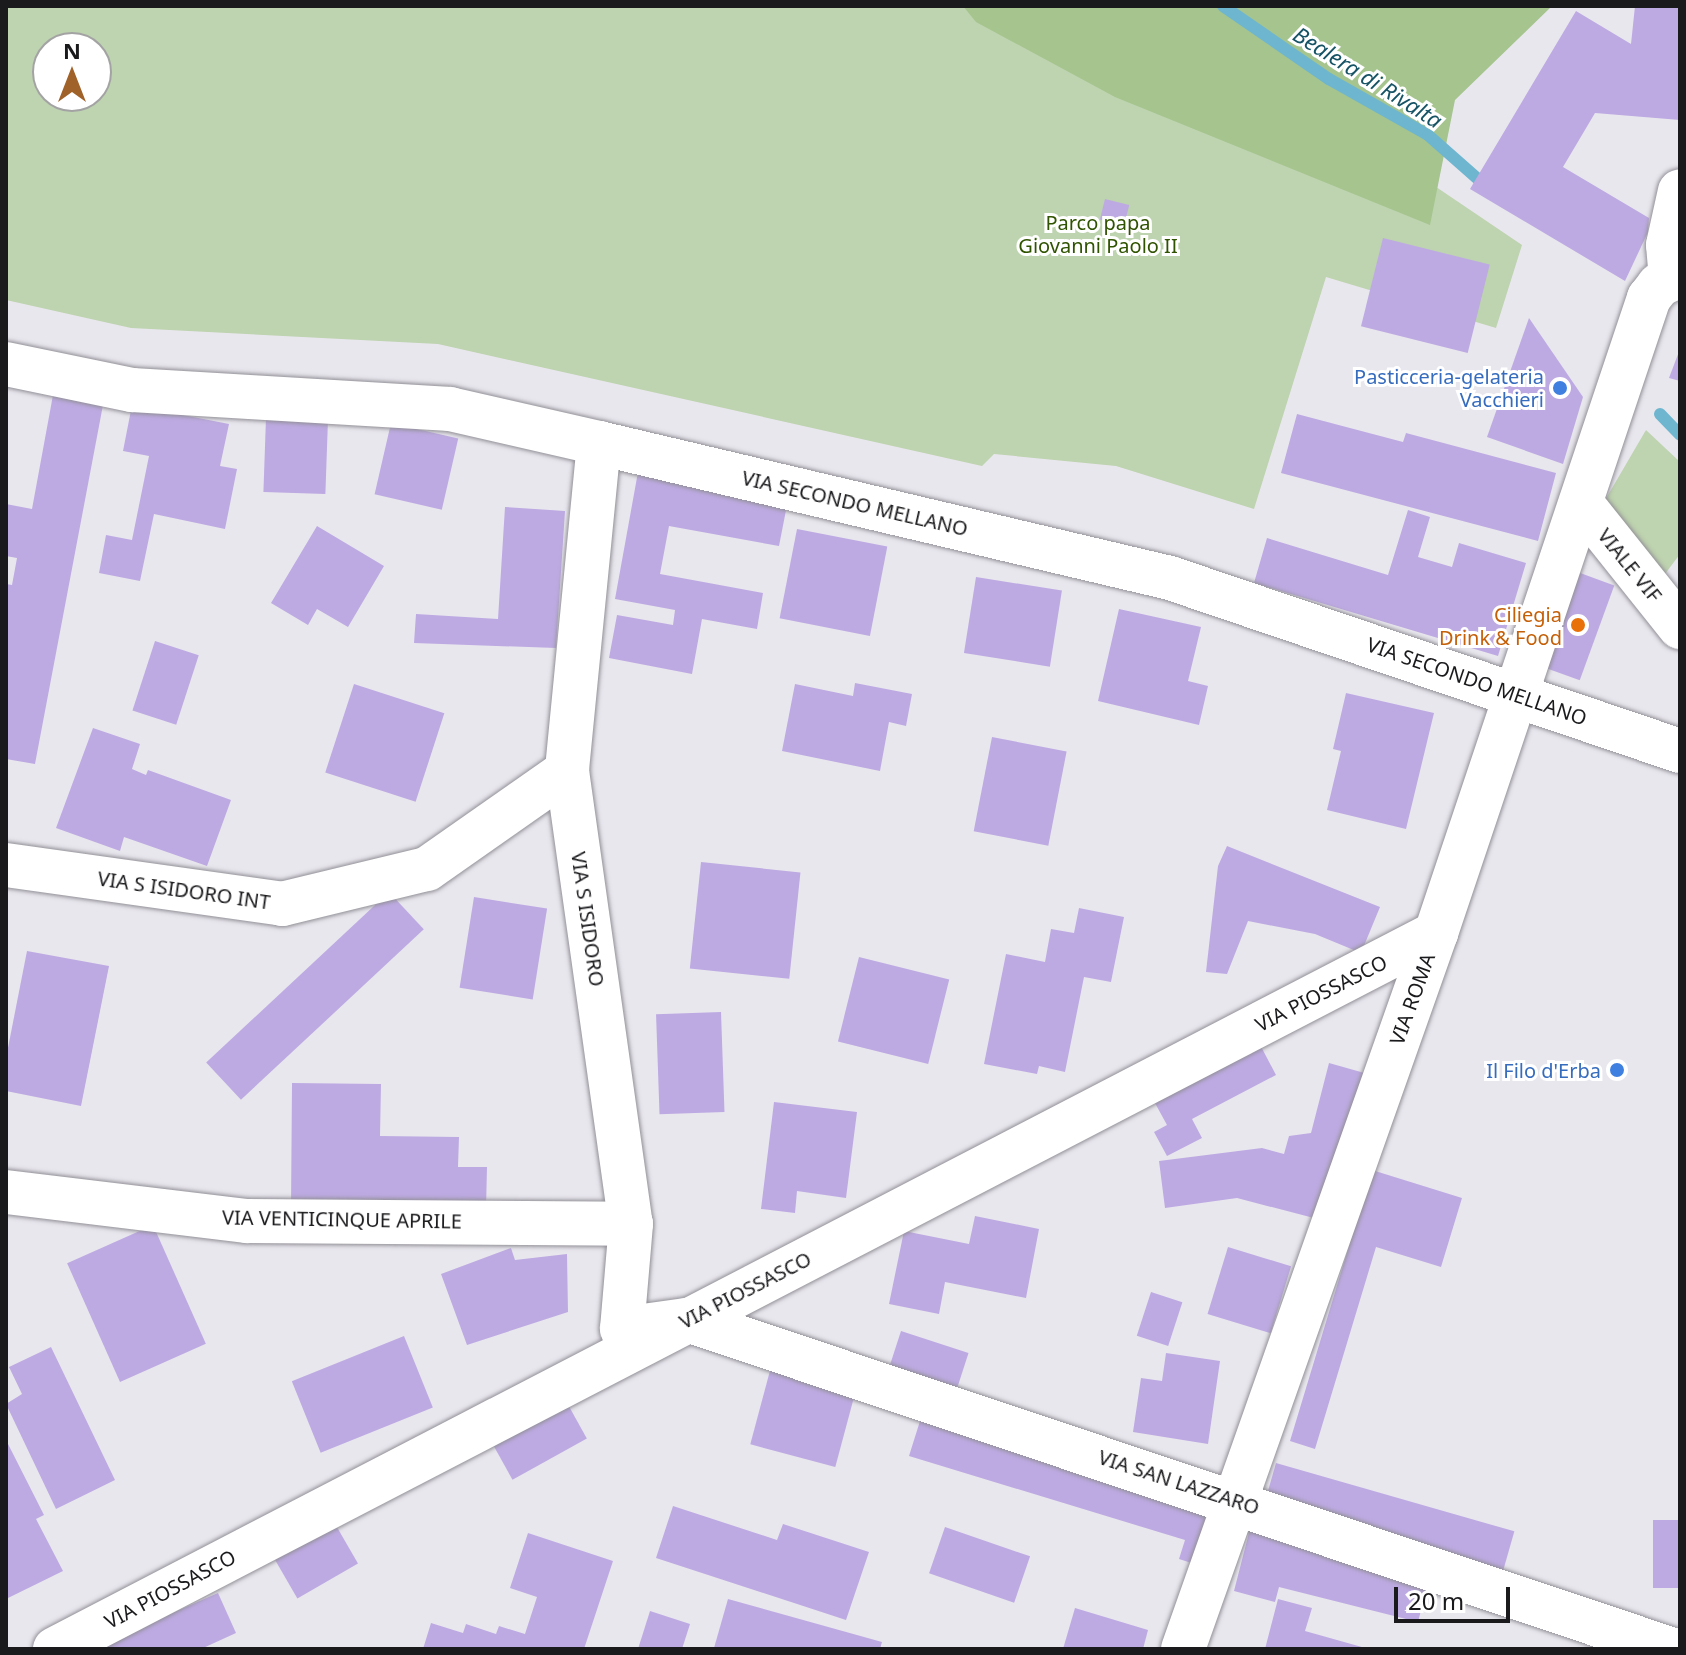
<!DOCTYPE html>
<html>
<head>
<meta charset="utf-8">
<style>
	body { margin:0 }
	#map { position:relative; width:1686px; height:1655px; overflow:hidden; background:#e9e7ee; font-family:"Noto Sans",sans-serif }
	div>[style] { position:absolute }
	.green>* { inset:0; background:#bed3af }
	.forest>* { inset:0; background:#a5c48e }
	.stream>* { height:12px; margin:-6px; padding:0 6px; transform-origin:6px; border-radius:6px; background:#6eb6cf }
	.building>* { inset:0; background:#bdaae2; transform-origin:0 0 }
	.roads { filter:drop-shadow(0 0 2px #929097) drop-shadow(0 0 2px #929097) }
	.minor>* { height:44px; margin:-22px; padding:0 22px; transform-origin:22px; border-radius:22px; background:#fff }
	.dots>* { width:22px; height:22px; translate:-50% -50%; box-sizing:border-box; border:4px solid #fff; border-radius:50% }
	span { translate:-50% -50%; white-space:nowrap; text-align:center; line-height:1.15; -webkit-text-stroke:6px #fff; paint-order:stroke }
	.park-label { font-size:20px; color:#305301 }
	.shop-label { font-size:20px; color:#366cbe }
	.right { translate:-100% -50%; text-align:right }
	.street-label { font-size:20px; color:#1a191c }
	.food-label { font-size:20px; color:#c56008 }
	.water-label { font-size:22px; color:#165365; font-style:italic }
	.frame { position:absolute; inset:0; border:8px solid #1a191c; pointer-events:none }
	.north { position:absolute; left:32px; top:32px; width:80px; height:80px; box-sizing:border-box; background:#fff; border:2px solid #a3a3a4; border-radius:50%; rotate:0deg; font-size:22px; font-weight:700; line-height:32px; text-align:center; color:#1a191c }
	.north::after { content:''; display:block; margin:auto; width:28px; height:36px; background:#a16229; clip-path:polygon(50% 0,100% 100%,50% 72%,0 100%) }
	.scale { position:absolute; left:1394px; top:1587px; width:116px; height:36px; box-sizing:border-box; border:4px solid #1a191c; border-top:0; padding-left:10px; font-size:24px; line-height:28px; white-space:nowrap; color:#1a191c; -webkit-text-stroke:6px #fff; paint-order:stroke }
</style>
</head>
<body>
<div id="map">
	<div class="green">
		<i style="clip-path:polygon(evenodd,6px 6px,1168px 6px,1522px 245px,1496px 328px,1326px 277px,1254px 509px,1116px 466px,994px 454px,982px 466px,438px 344px,131px 328px,6px 300px,6px 6px,48px 48px,96px 48px,96px 96px,48px 96px,48px 48px)"></i>
		<i style="clip-path:polygon(1646px 430px,1680px 462px,1680px 554px,1659px 582px,1601px 507px)"></i>
	</div>
	<div class="forest">
		<i style="clip-path:polygon(963px 6px,1552px 6px,1455px 100px,1430px 225px,1115px 97px,976px 22px)"></i>
	</div>
	<div class="stream">
		<i style="left:1223px;top:6px;width:129px;rotate:34.6deg"></i>
		<i style="left:1329px;top:79px;width:114px;rotate:29.5deg"></i>
		<i style="left:1428px;top:135px;width:79px;rotate:41.4deg"></i>
		<i style="left:1660px;top:414px;width:29px;rotate:46deg"></i>
	</div>
	<div class="building">
		<i style="clip-path:polygon(1635px 6px,1680px 6px,1680px 120px,1595px 113px,1563px 167px,1649px 218px,1648px 232px,1625px 281px,1470px 189px,1576px 11px,1631px 44px)"></i>
		<i style="left:1105px;top:199px;width:25px;height:21px;rotate:14deg"></i>
		<i style="left:1383px;top:238px;width:110px;height:91px;rotate:14deg"></i>
		<i style="clip-path:polygon(1529px 318px,1583px 397px,1563px 464px,1487px 437px)"></i>
		<i style="clip-path:polygon(1680px 349px,1680px 381px,1669px 378px)"></i>
		<i style="clip-path:polygon(53px 395px,103px 405px,35px 764px,6px 759px,6px 584px,12px 585px,17px 558px,6px 556px,6px 504px,32px 509px)"></i>
		<i style="clip-path:polygon(132px 405px,229px 424px,220px 466px,237px 469px,225px 529px,154px 514px,140px 581px,99px 573px,106px 535px,132px 540px,149px 456px,123px 451px)"></i>
		<i style="clip-path:polygon(1297px 414px,1403px 442px,1406px 433px,1556px 473px,1538px 541px,1281px 473px)"></i>
		<i style="left:266px;top:418px;width:62px;height:74px;rotate:2deg"></i>
		<i style="left:391px;top:423px;width:69px;height:73px;rotate:13deg"></i>
		<i style="clip-path:polygon(638px 472px,788px 500px,779px 546px,669px 526px,660px 574px,763px 593px,757px 629px,702px 619px,692px 674px,609px 658px,617px 615px,673px 625px,675px 610px,615px 599px)"></i>
		<i style="clip-path:polygon(505px 507px,565px 511px,556px 648px,414px 643px,416px 614px,498px 619px)"></i>
		<i style="clip-path:polygon(1408px 510px,1430px 517px,1418px 557px,1452px 567px,1459px 543px,1526px 563px,1498px 656px,1254px 583px,1267px 538px,1388px 575px)"></i>
		<i style="clip-path:polygon(317px 526px,384px 566px,348px 627px,317px 609px,308px 625px,271px 603px)"></i>
		<i style="left:797px;top:529px;width:92px;height:91px;rotate:11deg"></i>
		<i style="left:1572px;top:570px;width:45px;height:101px;rotate:20deg"></i>
		<i style="left:976px;top:577px;width:87px;height:77px;rotate:9deg"></i>
		<i style="clip-path:polygon(1119px 609px,1201px 627px,1188px 681px,1208px 686px,1199px 725px,1098px 701px)"></i>
		<i style="left:155px;top:641px;width:46px;height:73px;rotate:18deg"></i>
		<i style="clip-path:polygon(855px 683px,912px 694px,906px 726px,889px 722px,880px 771px,782px 751px,795px 684px,853px 696px)"></i>
		<i style="left:354px;top:684px;width:95px;height:93px;rotate:18deg"></i>
		<i style="clip-path:polygon(1346px 693px,1434px 713px,1406px 829px,1327px 810px,1341px 751px,1333px 749px)"></i>
		<i style="clip-path:polygon(93px 728px,140px 744px,132px 769px,146px 775px,148px 770px,231px 800px,207px 866px,124px 837px,120px 851px,56px 828px)"></i>
		<i style="left:992px;top:737px;width:76px;height:96px;rotate:11deg"></i>
		<i style="clip-path:polygon(1227px 846px,1380px 907px,1361px 953px,1315px 934px,1248px 921px,1227px 974px,1206px 972px,1218px 866px)"></i>
		<i style="left:701px;top:862px;width:100px;height:107px;rotate:6deg"></i>
		<i style="left:389px;top:892px;width:51px;height:250px;rotate:47deg"></i>
		<i style="left:474px;top:897px;width:74px;height:92px;rotate:9deg"></i>
		<i style="clip-path:polygon(1079px 908px,1124px 917px,1111px 982px,1084px 977px,1065px 1072px,1039px 1066px,1037px 1074px,984px 1064px,1006px 954px,1045px 962px,1051px 929px,1074px 933px)"></i>
		<i style="clip-path:polygon(27px 951px,109px 966px,81px 1106px,6px 1091px,6px 1058px)"></i>
		<i style="left:859px;top:957px;width:93px;height:87px;rotate:14deg"></i>
		<i style="left:721px;top:1012px;width:100px;height:65px;rotate:88deg"></i>
		<i style="clip-path:polygon(1256px 1037px,1276px 1075px,1192px 1119px,1202px 1138px,1167px 1156px,1154px 1132px,1167px 1125px,1150px 1094px)"></i>
		<i style="clip-path:polygon(1329px 1063px,1368px 1074px,1329px 1222px,1237px 1198px,1165px 1208px,1159px 1161px,1262px 1148px,1284px 1154px,1289px 1136px,1311px 1133px)"></i>
		<i style="clip-path:polygon(292px 1083px,381px 1084px,380px 1136px,459px 1137px,458px 1167px,487px 1167px,486px 1209px,291px 1207px)"></i>
		<i style="clip-path:polygon(774px 1102px,857px 1112px,846px 1198px,797px 1191px,795px 1213px,761px 1209px)"></i>
		<i style="clip-path:polygon(1372px 1170px,1462px 1198px,1441px 1267px,1376px 1247px,1315px 1449px,1290px 1441px)"></i>
		<i style="clip-path:polygon(975px 1216px,1039px 1229px,1026px 1298px,945px 1282px,939px 1314px,889px 1304px,904px 1231px,969px 1244px)"></i>
		<i style="left:153px;top:1225px;width:130px;height:94px;rotate:66deg"></i>
		<i style="left:1228px;top:1247px;width:66px;height:70px;rotate:17deg"></i>
		<i style="clip-path:polygon(511px 1248px,515px 1260px,567px 1254px,568px 1312px,467px 1345px,441px 1274px)"></i>
		<i style="left:1151px;top:1292px;width:33px;height:46px;rotate:18deg"></i>
		<i style="left:901px;top:1331px;width:71px;height:42px;rotate:18deg"></i>
		<i style="left:404px;top:1336px;width:77px;height:121px;rotate:68deg"></i>
		<i style="clip-path:polygon(51px 1347px,115px 1480px,56px 1509px,6px 1404px,22px 1394px,9px 1367px)"></i>
		<i style="clip-path:polygon(1166px 1353px,1220px 1361px,1208px 1444px,1133px 1432px,1141px 1378px,1162px 1381px)"></i>
		<i style="left:771px;top:1367px;width:88px;height:80px;rotate:15deg"></i>
		<i style="left:566px;top:1401px;width:43px;height:85px;rotate:61deg"></i>
		<i style="clip-path:polygon(925px 1405px,1228px 1497px,1207px 1568px,1179px 1559px,1185px 1540px,909px 1456px)"></i>
		<i style="clip-path:polygon(6px 1440px,44px 1515px,36px 1519px,63px 1571px,6px 1599px)"></i>
		<i style="left:1276px;top:1463px;width:248px;height:48px;rotate:16deg"></i>
		<i style="clip-path:polygon(673px 1506px,777px 1540px,783px 1524px,869px 1552px,846px 1620px,656px 1558px)"></i>
		<i style="left:1653px;top:1520px;width:27px;height:68px"></i>
		<i style="clip-path:polygon(1252px 1521px,1432px 1567px,1418px 1622px,1279px 1587px,1275px 1602px,1234px 1591px)"></i>
		<i style="left:334px;top:1522px;width:48px;height:70px;rotate:60deg"></i>
		<i style="left:945px;top:1527px;width:90px;height:49px;rotate:19deg"></i>
		<i style="clip-path:polygon(528px 1533px,613px 1561px,584px 1649px,423px 1649px,431px 1623px,463px 1633px,466px 1624px,496px 1634px,499px 1626px,525px 1634px,537px 1597px,510px 1588px)"></i>
		<i style="clip-path:polygon(218px 1593px,236px 1633px,201px 1649px,90px 1649px)"></i>
		<i style="clip-path:polygon(728px 1599px,882px 1642px,880px 1649px,714px 1648px)"></i>
		<i style="clip-path:polygon(1278px 1599px,1312px 1608px,1305px 1631px,1369px 1649px,1265px 1649px)"></i>
		<i style="clip-path:polygon(1075px 1608px,1148px 1630px,1143px 1649px,1063px 1649px)"></i>
		<i style="clip-path:polygon(650px 1611px,690px 1624px,682px 1649px,638px 1649px)"></i>
	</div>
	<div class="roads">
		<div class="minor">
			<i style="left:1671px;top:279px;width:34px;rotate:-95deg"></i>
			<i style="left:1668px;top:245px;width:55px;rotate:-77.5deg"></i>
			<i style="left:6px;top:364px;width:129px;rotate:11.7deg"></i>
			<i style="left:132px;top:390px;width:319px;rotate:3.4deg"></i>
			<i style="left:450px;top:409px;width:153px;rotate:12.9deg"></i>
			<i style="left:599px;top:443px;width:587px;rotate:13.3deg"></i>
			<i style="left:1170px;top:578px;width:539px;rotate:18.74deg"></i>
			<i style="left:599px;top:443px;width:330px;rotate:95.6deg"></i>
			<i style="left:567px;top:771px;width:457px;rotate:82deg"></i>
			<i style="left:631px;top:1224px;width:105px;rotate:94.9deg"></i>
			<i style="left:622px;top:1329px;width:66px;rotate:-7.9deg"></i>
			<i style="left:687px;top:1320px;width:1037px;rotate:18.5deg"></i>
			<i style="left:1581px;top:503px;width:159px;rotate:51.4deg"></i>
			<i style="left:6px;top:865px;width:279px;rotate:8deg"></i>
			<i style="left:282px;top:904px;width:149px;rotate:-13.6deg"></i>
			<i style="left:427px;top:869px;width:171px;rotate:-35deg"></i>
			<i style="left:6px;top:1192px;width:243px;rotate:6.9deg"></i>
			<i style="left:247px;top:1221px;width:384px;rotate:0.4deg"></i>
			<i style="left:55px;top:1649px;width:1556px;rotate:-27.41deg"></i>
			<i style="left:1183px;top:1649px;width:759px;rotate:-70.54deg"></i>
			<i style="left:1436px;top:933px;width:670px;rotate:-71.46deg"></i>
			<i style="left:1649px;top:298px;width:16px;rotate:-52deg"></i>
			<i style="left:1659px;top:285px;width:23px;rotate:-25deg"></i>
		</div>
	</div>
	<div class="dots">
		<i style="left:1560px;top:388px;background:#3f7fe0"></i>
		<i style="left:1578px;top:625px;background:#e8710a"></i>
		<i style="left:1617px;top:1070px;background:#3f7fe0"></i>
	</div>
	<div class="park-label">
		<span style="left:1098px;top:234px">Parco papa<br>Giovanni Paolo II</span>
	</div>
	<div class="shop-label">
		<span class="right" style="left:1544px;top:388px">Pasticceria-gelateria<br>Vacchieri</span>
		<span class="right" style="left:1601px;top:1070px">Il Filo d'Erba</span>
	</div>
	<div class="street-label">
		<span style="left:855px;top:503px;rotate:13deg">VIA SECONDO MELLANO</span>
		<span style="left:1630px;top:565px;rotate:51deg">VIALE VIF</span>
		<span style="left:1477px;top:681px;rotate:19deg">VIA SECONDO MELLANO</span>
		<span style="left:184px;top:890px;rotate:8deg">VIA S ISIDORO INT</span>
		<span style="left:588px;top:919px;rotate:82deg">VIA S ISIDORO</span>
		<span style="left:1321px;top:993px;rotate:-27deg">VIA PIOSSASCO</span>
		<span style="left:1412px;top:999px;rotate:-70deg">VIA ROMA</span>
		<span style="left:342px;top:1219px;rotate:1deg">VIA VENTICINQUE APRILE</span>
		<span style="left:745px;top:1290px;rotate:-27deg">VIA PIOSSASCO</span>
		<span style="left:1179px;top:1482px;rotate:18deg">VIA SAN LAZZARO</span>
		<span style="left:170px;top:1589px;rotate:-28deg">VIA PIOSSASCO</span>
	</div>
	<div class="food-label">
		<span class="right" style="left:1562px;top:626px">Ciliegia<br>Drink &amp; Food</span>
	</div>
	<div class="water-label">
		<span style="left:1368px;top:77px;rotate:32deg">Bealera di Rivalta</span>
	</div>
	<div class="frame"></div>
	<div class="north">N</div>
	<div class="scale">20 m</div>
</div>
</body>
</html>
